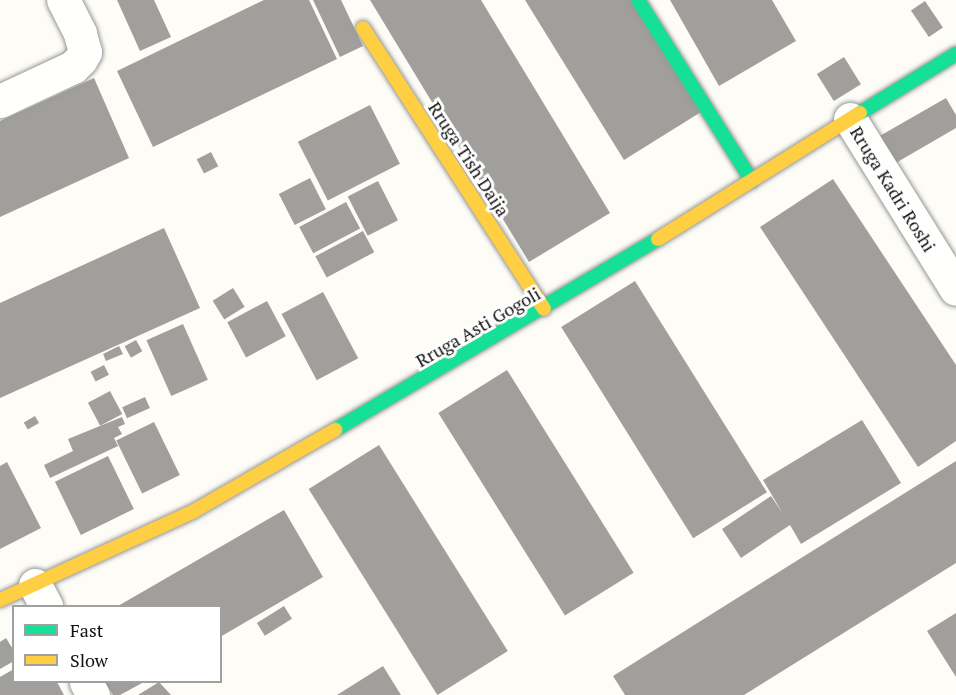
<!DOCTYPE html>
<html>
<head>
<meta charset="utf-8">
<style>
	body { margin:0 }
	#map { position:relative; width:956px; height:695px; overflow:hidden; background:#fdfcf7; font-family:"PT Serif",serif }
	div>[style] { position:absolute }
	.building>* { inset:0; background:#a19f9c; transform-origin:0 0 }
	.roads { filter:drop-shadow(0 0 2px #979795) drop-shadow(0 0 2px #979795) }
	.street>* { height:33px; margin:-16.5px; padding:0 16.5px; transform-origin:16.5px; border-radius:16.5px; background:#fffffe }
	.fast>* { height:14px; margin:-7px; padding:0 7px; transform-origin:7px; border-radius:7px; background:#16e098 }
	.slow>* { height:14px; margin:-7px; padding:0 7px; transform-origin:7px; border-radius:7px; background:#ffcf43 }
	span { translate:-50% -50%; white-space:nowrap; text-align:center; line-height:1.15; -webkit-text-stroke:6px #fff; paint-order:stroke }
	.street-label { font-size:18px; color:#111 }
	.legend { position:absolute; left:12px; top:605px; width:210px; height:78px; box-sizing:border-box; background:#fff; border:2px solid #a0a0a0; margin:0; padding:8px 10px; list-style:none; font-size:18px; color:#111 }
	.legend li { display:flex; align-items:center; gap:12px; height:30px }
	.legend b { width:30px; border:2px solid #a0a0a0 }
</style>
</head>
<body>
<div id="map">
	<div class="building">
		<i style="clip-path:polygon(117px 0,154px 0,171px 37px,140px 51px)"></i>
		<i style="clip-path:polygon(264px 0,309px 0,337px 59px,153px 147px,117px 71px)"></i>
		<i style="clip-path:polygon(313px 0,341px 0,363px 46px,340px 57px)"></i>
		<i style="clip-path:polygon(370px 0,481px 0,610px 213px,529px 262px)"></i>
		<i style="clip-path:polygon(525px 0,631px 0,701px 112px,624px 160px)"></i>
		<i style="clip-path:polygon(670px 0,772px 0,796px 41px,719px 86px)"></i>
		<i style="left:925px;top:1px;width:32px;height:17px;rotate:56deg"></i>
		<i style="left:844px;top:57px;width:32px;height:32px;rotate:58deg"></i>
		<i style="clip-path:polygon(94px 78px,129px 158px,0 217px,0 121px)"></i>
		<i style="clip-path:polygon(946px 98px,956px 115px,956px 128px,894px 164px,878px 137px)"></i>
		<i style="left:370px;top:105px;width:66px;height:81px;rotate:63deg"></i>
		<i style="left:211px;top:152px;width:16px;height:16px;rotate:63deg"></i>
		<i style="left:310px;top:178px;width:35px;height:35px;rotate:63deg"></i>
		<i style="clip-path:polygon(833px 179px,956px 365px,956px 441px,918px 467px,760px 227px)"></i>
		<i style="left:378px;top:181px;width:44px;height:34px;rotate:63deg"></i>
		<i style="left:346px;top:202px;width:30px;height:53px;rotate:62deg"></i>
		<i style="clip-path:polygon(164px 228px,200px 308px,0 398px,0 303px)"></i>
		<i style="left:363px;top:231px;width:24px;height:54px;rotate:62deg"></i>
		<i style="left:635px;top:281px;width:249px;height:87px;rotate:58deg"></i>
		<i style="left:233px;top:288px;width:22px;height:24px;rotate:58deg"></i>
		<i style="left:323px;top:292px;width:75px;height:47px;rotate:62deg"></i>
		<i style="left:267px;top:301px;width:40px;height:45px;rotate:62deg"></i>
		<i style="left:183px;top:324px;width:61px;height:40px;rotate:66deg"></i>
		<i style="left:136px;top:340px;width:13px;height:13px;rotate:61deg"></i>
		<i style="clip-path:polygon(119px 346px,123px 354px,106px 361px,103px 354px)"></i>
		<i style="left:104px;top:365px;width:11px;height:15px;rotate:63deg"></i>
		<i style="left:507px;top:370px;width:239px;height:81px;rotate:58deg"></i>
		<i style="left:110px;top:391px;width:26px;height:25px;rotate:62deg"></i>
		<i style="left:145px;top:397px;width:12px;height:25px;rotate:66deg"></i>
		<i style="left:35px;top:416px;width:8px;height:13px;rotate:60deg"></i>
		<i style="clip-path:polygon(122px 417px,125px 424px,118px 427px,122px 434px,114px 438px,118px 446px,50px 478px,44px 465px,73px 451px,68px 439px)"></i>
		<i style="clip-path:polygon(862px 420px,901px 483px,801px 544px,790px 525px,741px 558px,722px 529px,771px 496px,783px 514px,763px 480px)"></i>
		<i style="left:154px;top:422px;width:59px;height:42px;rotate:64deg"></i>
		<i style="left:379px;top:445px;width:243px;height:83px;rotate:58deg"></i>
		<i style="left:108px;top:456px;width:59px;height:59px;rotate:64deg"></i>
		<i style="clip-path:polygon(956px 461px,956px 563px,744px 695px,625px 695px,613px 676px)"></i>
		<i style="clip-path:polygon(7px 462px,41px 528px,0 549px,0 466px)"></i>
		<i style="clip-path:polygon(284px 510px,323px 577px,220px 637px,220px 606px,118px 606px)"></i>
		<i style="left:284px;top:606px;width:15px;height:32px;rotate:58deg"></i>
		<i style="clip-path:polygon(956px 613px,956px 677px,927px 631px)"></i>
		<i style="clip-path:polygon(6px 638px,14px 651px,14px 661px,0 669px,0 642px)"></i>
		<i style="clip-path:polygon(383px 666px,401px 695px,337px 695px)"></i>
		<i style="clip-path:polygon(14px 669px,14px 682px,57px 682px,64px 695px,0 695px,0 677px)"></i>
		<i style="clip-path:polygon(105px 682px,144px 682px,120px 695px,113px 695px)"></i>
		<i style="clip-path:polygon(159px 682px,171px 695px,138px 695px)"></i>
	</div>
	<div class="roads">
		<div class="street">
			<i style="left:0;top:101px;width:81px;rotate:-25deg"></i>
			<i style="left:73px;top:67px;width:11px;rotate:-45deg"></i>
			<i style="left:81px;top:59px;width:8px;rotate:-60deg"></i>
			<i style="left:85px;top:52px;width:20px;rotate:-105deg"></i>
			<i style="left:80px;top:33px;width:37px;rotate:-117deg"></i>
			<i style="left:850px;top:119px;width:200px;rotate:58.1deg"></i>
			<i style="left:35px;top:585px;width:24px;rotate:62deg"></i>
			<i style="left:86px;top:682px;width:15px;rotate:62deg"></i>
		</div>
		<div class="fast">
			<i style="left:638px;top:0;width:214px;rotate:57.8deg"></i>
			<i style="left:860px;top:113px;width:113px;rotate:-31.6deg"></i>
			<i style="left:335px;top:430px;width:375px;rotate:-30.6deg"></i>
		</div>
		<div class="slow">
			<i style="left:363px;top:28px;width:334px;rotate:57.2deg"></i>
			<i style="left:658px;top:239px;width:238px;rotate:-32deg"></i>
			<i style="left:0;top:600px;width:213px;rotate:-24.6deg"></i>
			<i style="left:194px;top:511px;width:163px;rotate:-29.9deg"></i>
		</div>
	</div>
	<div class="street-label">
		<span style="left:469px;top:159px;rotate:57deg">Rruga Tish Daija</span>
		<span style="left:893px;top:189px;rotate:58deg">Rruga Kadri Roshi</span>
		<span style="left:478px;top:327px;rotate:-30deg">Rruga Asti Gogoli</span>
	</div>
	<ul class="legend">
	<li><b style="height:8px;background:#16e098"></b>Fast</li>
	<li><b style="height:8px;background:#ffcf43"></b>Slow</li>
	</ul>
</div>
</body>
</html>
